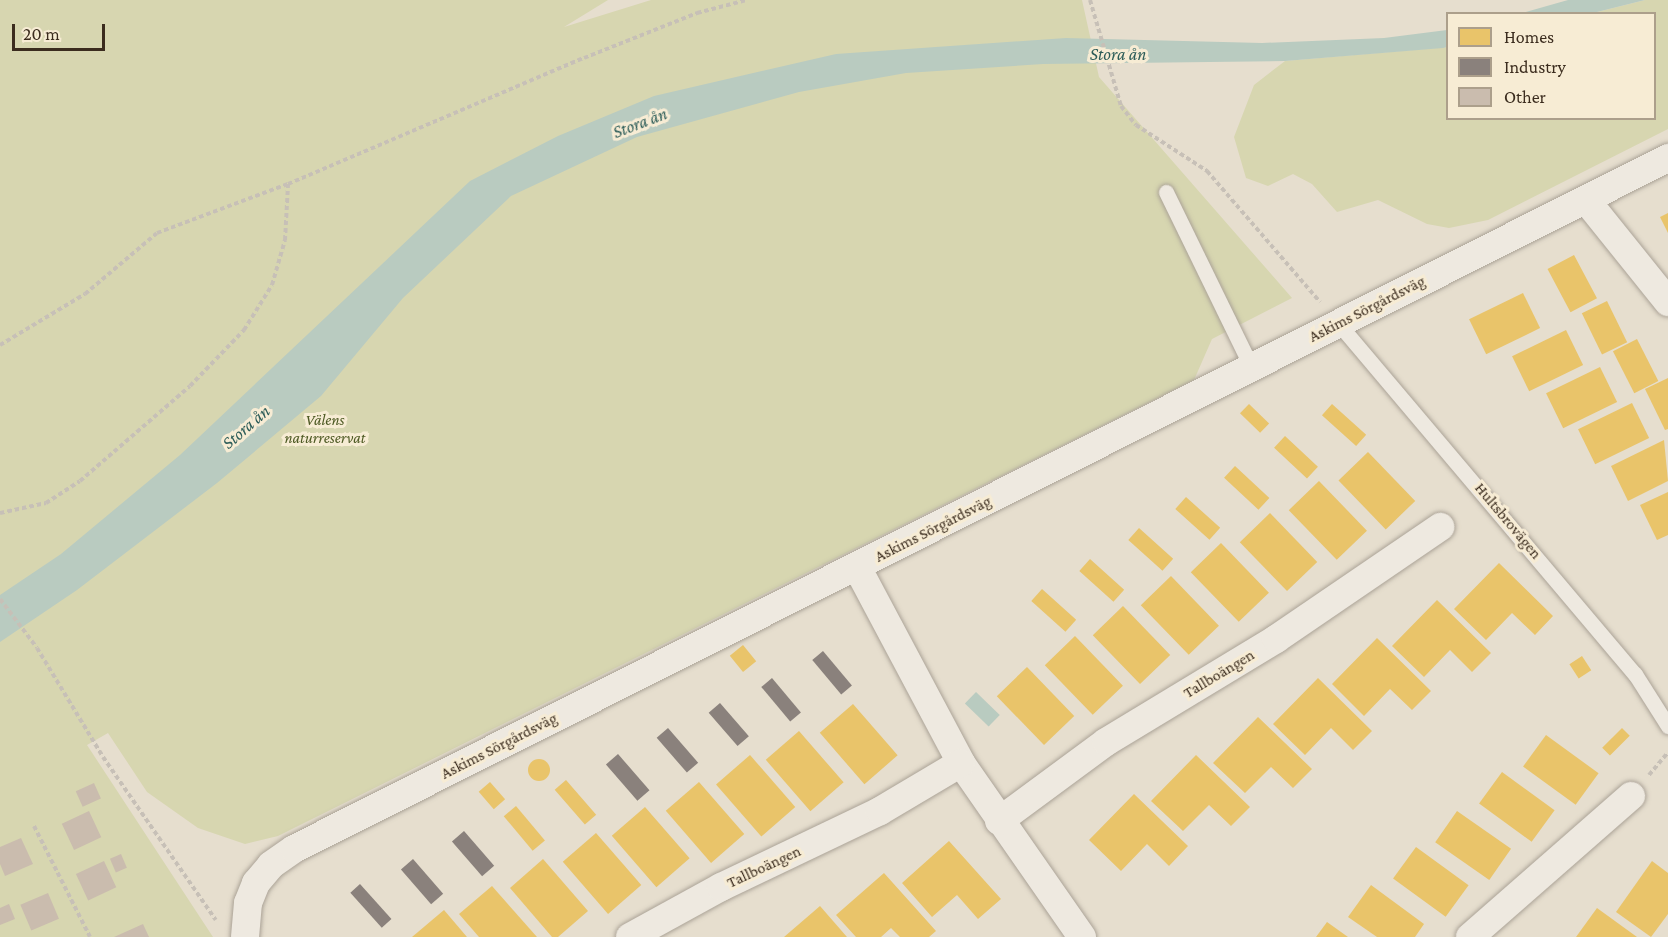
<!DOCTYPE html>
<html>
<head>
<meta charset="utf-8">
<style>
	body { margin:0 }
	#map { position:relative; width:1668px; height:937px; overflow:hidden; background:#e6dece; font-family:"Crimson Pro",serif }
	div>[style] { position:absolute }
	.green>* { inset:0; background:#d7d6b0 }
	.water>* { inset:0; background:#b9cbc0; transform-origin:0 0 }
	.homes>* { inset:0; background:#e9c46a; transform-origin:0 0 }
	.round { border-radius:50% }
	.industry>* { inset:0; background:#8a817c; transform-origin:0 0 }
	.building>* { inset:0; background:#cabcae; transform-origin:0 0 }
	.path>* { height:4px; margin-top:-2px; transform-origin:0; background:repeating-linear-gradient(90deg,#c7c0b7 0 4.5px,transparent 0 7.5px) }
	.roads { filter:drop-shadow(0 0 2px #aba397) drop-shadow(0 0 2px #aba397) }
	.service>* { height:15px; margin:-7.5px; padding:0 7.5px; transform-origin:7.5px; border-radius:7.5px; background:#eee9e0 }
	.minor>* { height:28px; margin:-14px; padding:0 14px; transform-origin:14px; border-radius:14px; background:#eee9e0 }
	span { translate:-50% -50%; white-space:nowrap; text-align:center; line-height:1.15; -webkit-text-stroke:6px #f7ecd4; paint-order:stroke }
	.street-label { font-size:16px; color:#3b2c1e }
	.park-label { font-size:16px; color:#4d5923; font-style:italic }
	.water-label { font-size:18px; color:#2c5c58; font-style:italic }
	.legend { position:absolute; left:1446px; top:12px; width:210px; height:108px; box-sizing:border-box; background:#f7ecd4; border:2px solid #ac9f8b; margin:0; padding:8px 10px; list-style:none; font-size:18px; color:#3b2c1e }
	.legend li { display:flex; align-items:center; gap:12px; height:30px }
	.legend b { width:30px; border:2px solid #ac9f8b }
	.scale { position:absolute; left:12px; top:24px; width:93px; height:27px; box-sizing:border-box; border:3px solid #3b2c1e; border-top:0; padding-left:8px; font-size:18px; line-height:21px; white-space:nowrap; color:#3b2c1e; -webkit-text-stroke:4px #f7ecd4; paint-order:stroke }
</style>
</head>
<body>
<div id="map">
	<div class="green">
		<i style="clip-path:polygon(0 0,608px 0,564px 27px,651px 0,1082px 0,1099px 77px,1292px 298px,1212px 339px,1194px 380px,278px 836px,245px 844px,198px 828px,147px 792px,108px 733px,87px 745px,213px 937px,0 937px)"></i>
		<i style="clip-path:polygon(1645px 0,1668px 0,1668px 129px,1488px 220px,1449px 228px,1427px 224px,1378px 200px,1337px 212px,1312px 184px,1293px 174px,1268px 186px,1246px 178px,1234px 137px,1254px 85px,1285px 61px,1447px 47px,1448px 118px,1654px 118px,1654px 14px,1593px 13px)"></i>
	</div>
	<div class="water">
		<i style="clip-path:polygon(1568px 0,1645px 0,1593px 13px,1522px 13px)"></i>
		<i style="clip-path:polygon(1447px 30px,1447px 47px,1443px 48px,1285px 61px,1043px 64px,906px 73px,799px 92px,637px 137px,511px 196px,403px 298px,321px 396px,217px 483px,77px 590px,0 642px,0 595px,61px 554px,180px 455px,470px 181px,558px 136px,654px 96px,836px 54px,1066px 38px,1262px 43px,1384px 38px)"></i>
		<i style="left:976px;top:692px;width:33px;height:16px;rotate:44deg"></i>
	</div>
	<div class="homes">
		<i style="clip-path:polygon(1668px 213px,1668px 233px,1660px 217px)"></i>
		<i style="left:1574px;top:255px;width:49px;height:30px;rotate:62deg"></i>
		<i style="left:1523px;top:293px;width:39px;height:60px;rotate:64deg"></i>
		<i style="left:1607px;top:301px;width:46px;height:28px;rotate:64deg"></i>
		<i style="left:1566px;top:330px;width:39px;height:60px;rotate:64deg"></i>
		<i style="left:1637px;top:339px;width:47px;height:27px;rotate:63deg"></i>
		<i style="left:1600px;top:367px;width:39px;height:60px;rotate:64deg"></i>
		<i style="clip-path:polygon(1668px 378px,1668px 429px,1665px 430px,1645px 389px)"></i>
		<i style="left:1632px;top:403px;width:39px;height:60px;rotate:64deg"></i>
		<i style="left:1249px;top:404px;width:28px;height:13px;rotate:44deg"></i>
		<i style="left:1332px;top:404px;width:46px;height:15px;rotate:42deg"></i>
		<i style="left:1285px;top:436px;width:45px;height:16px;rotate:43deg"></i>
		<i style="clip-path:polygon(1664px 440px,1668px 481px,1628px 501px,1611px 466px)"></i>
		<i style="left:1368px;top:452px;width:68px;height:41px;rotate:46deg"></i>
		<i style="left:1235px;top:466px;width:47px;height:16px;rotate:43deg"></i>
		<i style="left:1319px;top:481px;width:69px;height:42px;rotate:46deg"></i>
		<i style="clip-path:polygon(1668px 492px,1668px 535px,1657px 540px,1640px 505px)"></i>
		<i style="left:1186px;top:497px;width:46px;height:16px;rotate:42deg"></i>
		<i style="left:1270px;top:513px;width:68px;height:42px;rotate:46deg"></i>
		<i style="left:1139px;top:528px;width:46px;height:16px;rotate:42deg"></i>
		<i style="left:1221px;top:543px;width:69px;height:42px;rotate:46deg"></i>
		<i style="left:1090px;top:559px;width:46px;height:16px;rotate:42deg"></i>
		<i style="clip-path:polygon(1499px 563px,1553px 616px,1535px 635px,1512px 613px,1486px 640px,1454px 609px)"></i>
		<i style="left:1171px;top:576px;width:69px;height:42px;rotate:46deg"></i>
		<i style="left:1042px;top:589px;width:46px;height:16px;rotate:42deg"></i>
		<i style="clip-path:polygon(1437px 600px,1491px 653px,1472px 672px,1450px 650px,1424px 677px,1392px 646px)"></i>
		<i style="left:1123px;top:606px;width:68px;height:42px;rotate:46deg"></i>
		<i style="left:1075px;top:636px;width:69px;height:42px;rotate:46deg"></i>
		<i style="clip-path:polygon(1377px 638px,1431px 691px,1412px 710px,1390px 689px,1364px 716px,1332px 684px)"></i>
		<i style="left:743px;top:645px;width:21px;height:17px;rotate:51deg"></i>
		<i style="left:1582px;top:656px;width:17px;height:15px;rotate:57deg"></i>
		<i style="left:1027px;top:667px;width:68px;height:42px;rotate:46deg"></i>
		<i style="clip-path:polygon(1318px 678px,1372px 731px,1353px 750px,1331px 728px,1305px 755px,1273px 724px)"></i>
		<i style="left:853px;top:704px;width:68px;height:44px;rotate:49deg"></i>
		<i style="clip-path:polygon(1258px 717px,1312px 769px,1293px 788px,1271px 767px,1245px 793px,1213px 763px)"></i>
		<i style="left:1622px;top:728px;width:11px;height:28px;rotate:45deg"></i>
		<i style="left:799px;top:731px;width:68px;height:44px;rotate:49deg"></i>
		<i style="left:1546px;top:735px;width:65px;height:39px;rotate:36deg"></i>
		<i style="left:750px;top:755px;width:69px;height:45px;rotate:49deg"></i>
		<i style="clip-path:polygon(1196px 755px,1250px 807px,1231px 826px,1209px 805px,1183px 831px,1151px 801px)"></i>
		<i class="round" style="left:528px;top:759px;width:22px;height:22px"></i>
		<i style="left:1502px;top:772px;width:65px;height:39px;rotate:36deg"></i>
		<i style="left:566px;top:780px;width:46px;height:15px;rotate:49deg"></i>
		<i style="left:490px;top:782px;width:23px;height:15px;rotate:49deg"></i>
		<i style="left:699px;top:782px;width:69px;height:44px;rotate:49deg"></i>
		<i style="clip-path:polygon(1134px 794px,1188px 846px,1169px 866px,1147px 844px,1121px 871px,1089px 840px)"></i>
		<i style="left:516px;top:806px;width:45px;height:16px;rotate:50deg"></i>
		<i style="left:645px;top:807px;width:68px;height:44px;rotate:49deg"></i>
		<i style="left:1457px;top:811px;width:66px;height:38px;rotate:35deg"></i>
		<i style="left:596px;top:833px;width:69px;height:44px;rotate:49deg"></i>
		<i style="clip-path:polygon(949px 841px,1001px 899px,978px 919px,957px 895px,932px 917px,902px 883px)"></i>
		<i style="left:1416px;top:847px;width:65px;height:39px;rotate:36deg"></i>
		<i style="clip-path:polygon(543px 859px,588px 911px,558px 937px,552px 937px,510px 888px)"></i>
		<i style="clip-path:polygon(1652px 861px,1668px 873px,1668px 914px,1651px 937px,1616px 912px)"></i>
		<i style="clip-path:polygon(884px 873px,936px 931px,929px 937px,900px 937px,891px 928px,881px 937px,856px 937px,836px 915px)"></i>
		<i style="clip-path:polygon(1371px 885px,1424px 924px,1415px 937px,1377px 937px,1348px 917px)"></i>
		<i style="clip-path:polygon(492px 886px,537px 937px,479px 937px,459px 914px)"></i>
		<i style="clip-path:polygon(820px 906px,847px 937px,784px 937px)"></i>
		<i style="clip-path:polygon(1597px 908px,1637px 937px,1576px 937px)"></i>
		<i style="clip-path:polygon(444px 910px,467px 937px,412px 937px)"></i>
		<i style="clip-path:polygon(1327px 922px,1348px 937px,1316px 937px)"></i>
	</div>
	<div class="industry">
		<i style="left:823px;top:651px;width:45px;height:14px;rotate:50deg"></i>
		<i style="left:772px;top:678px;width:45px;height:14px;rotate:50deg"></i>
		<i style="left:720px;top:703px;width:44px;height:15px;rotate:49deg"></i>
		<i style="left:668px;top:728px;width:46px;height:15px;rotate:49deg"></i>
		<i style="left:618px;top:754px;width:48px;height:16px;rotate:49deg"></i>
		<i style="left:464px;top:831px;width:46px;height:16px;rotate:49deg"></i>
		<i style="left:413px;top:859px;width:46px;height:16px;rotate:49deg"></i>
		<i style="left:360px;top:884px;width:47px;height:13px;rotate:48deg"></i>
	</div>
	<div class="building">
		<i style="left:94px;top:783px;width:17px;height:20px;rotate:66deg"></i>
		<i style="left:89px;top:811px;width:29px;height:30px;rotate:65deg"></i>
		<i style="clip-path:polygon(21px 838px,33px 864px,5px 876px,0 864px,0 847px)"></i>
		<i style="left:121px;top:854px;width:15px;height:12px;rotate:67deg"></i>
		<i style="left:104px;top:861px;width:29px;height:31px;rotate:65deg"></i>
		<i style="left:48px;top:893px;width:28px;height:30px;rotate:67deg"></i>
		<i style="clip-path:polygon(9px 904px,15px 919px,0 925px,0 908px)"></i>
		<i style="clip-path:polygon(143px 924px,149px 937px,114px 937px)"></i>
	</div>
	<div class="path">
		<i style="left:1090px;top:0;width:110px;rotate:73.7deg"></i>
		<i style="left:1121px;top:106px;width:24px;rotate:52deg"></i>
		<i style="left:1136px;top:125px;width:85px;rotate:32.9deg"></i>
		<i style="left:1207px;top:171px;width:173px;rotate:49.2deg"></i>
		<i style="left:0;top:345px;width:99px;rotate:-31deg"></i>
		<i style="left:85px;top:294px;width:94px;rotate:-40.3deg"></i>
		<i style="left:157px;top:233px;width:140px;rotate:-20.5deg"></i>
		<i style="left:288px;top:184px;width:322px;rotate:-23.1deg"></i>
		<i style="left:584px;top:58px;width:122px;rotate:-21.7deg"></i>
		<i style="left:697px;top:13px;width:52px;rotate:-14.6deg"></i>
		<i style="left:0;top:513px;width:47px;rotate:-12.3deg"></i>
		<i style="left:46px;top:503px;width:40px;rotate:-32.9deg"></i>
		<i style="left:80px;top:481px;width:145px;rotate:-40.8deg"></i>
		<i style="left:190px;top:386px;width:78px;rotate:-46deg"></i>
		<i style="left:244px;top:330px;width:53px;rotate:-58.1deg"></i>
		<i style="left:272px;top:285px;width:47px;rotate:-73.9deg"></i>
		<i style="left:285px;top:240px;width:56px;rotate:-86.9deg"></i>
		<i style="left:0;top:599px;width:61px;rotate:52.9deg"></i>
		<i style="left:37px;top:648px;width:127px;rotate:58.8deg"></i>
		<i style="left:103px;top:757px;width:198px;rotate:55.3deg"></i>
		<i style="left:1649px;top:775px;width:30px;rotate:-50deg"></i>
		<i style="left:34px;top:826px;width:124px;rotate:63.2deg"></i>
	</div>
	<div class="roads">
		<div class="service">
			<i style="left:1166px;top:192px;width:196px;rotate:64deg"></i>
			<i style="left:1338px;top:323px;width:460px;rotate:49.8deg"></i>
			<i style="left:1635px;top:674px;width:62px;rotate:57.6deg"></i>
		</div>
		<div class="minor">
			<i style="left:1586px;top:200px;width:131px;rotate:51.2deg"></i>
			<i style="left:857px;top:567px;width:222px;rotate:62deg"></i>
			<i style="left:961px;top:763px;width:212px;rotate:55.2deg"></i>
			<i style="left:999px;top:821px;width:133px;rotate:-36.4deg"></i>
			<i style="left:1106px;top:742px;width:199px;rotate:-31.2deg"></i>
			<i style="left:1276px;top:639px;width:199px;rotate:-34.3deg"></i>
			<i style="left:245px;top:937px;width:34px;rotate:-85deg"></i>
			<i style="left:248px;top:903px;width:22px;rotate:-68deg"></i>
			<i style="left:256px;top:883px;width:23px;rotate:-50deg"></i>
			<i style="left:271px;top:865px;width:28px;rotate:-35deg"></i>
			<i style="left:294px;top:849px;width:1538px;rotate:-26.7deg"></i>
			<i style="left:630px;top:937px;width:104px;rotate:-28.8deg"></i>
			<i style="left:721px;top:887px;width:176px;rotate:-25.5deg"></i>
			<i style="left:880px;top:811px;width:94px;rotate:-30.7deg"></i>
			<i style="left:1470px;top:937px;width:214px;rotate:-41.2deg"></i>
		</div>
	</div>
	<div class="street-label">
		<span style="left:1367px;top:309px;rotate:-27deg">Askims Sörgårdsväg</span>
		<span style="left:1508px;top:521px;rotate:50deg">Hultsbrovägen</span>
		<span style="left:933px;top:529px;rotate:-27deg">Askims Sörgårdsväg</span>
		<span style="left:1219px;top:674px;rotate:-31deg">Tallboängen</span>
		<span style="left:499px;top:746px;rotate:-27deg">Askims Sörgårdsväg</span>
		<span style="left:764px;top:867px;rotate:-25deg">Tallboängen</span>
	</div>
	<div class="park-label">
		<span style="left:325px;top:429px">Välens<br>naturreservat</span>
	</div>
	<div class="water-label">
		<span style="left:1118px;top:54px">Stora ån</span>
		<span style="left:640px;top:123px;rotate:-21deg">Stora ån</span>
		<span style="left:246px;top:427px;rotate:-41deg">Stora ån</span>
	</div>
	<ul class="legend">
	<li><b style="height:16px;background:#e9c46a"></b>Homes</li>
	<li><b style="height:16px;background:#8a817c"></b>Industry</li>
	<li><b style="height:16px;background:#cabcae"></b>Other</li>
	</ul>
	<div class="scale">20 m</div>
</div>
</body>
</html>
